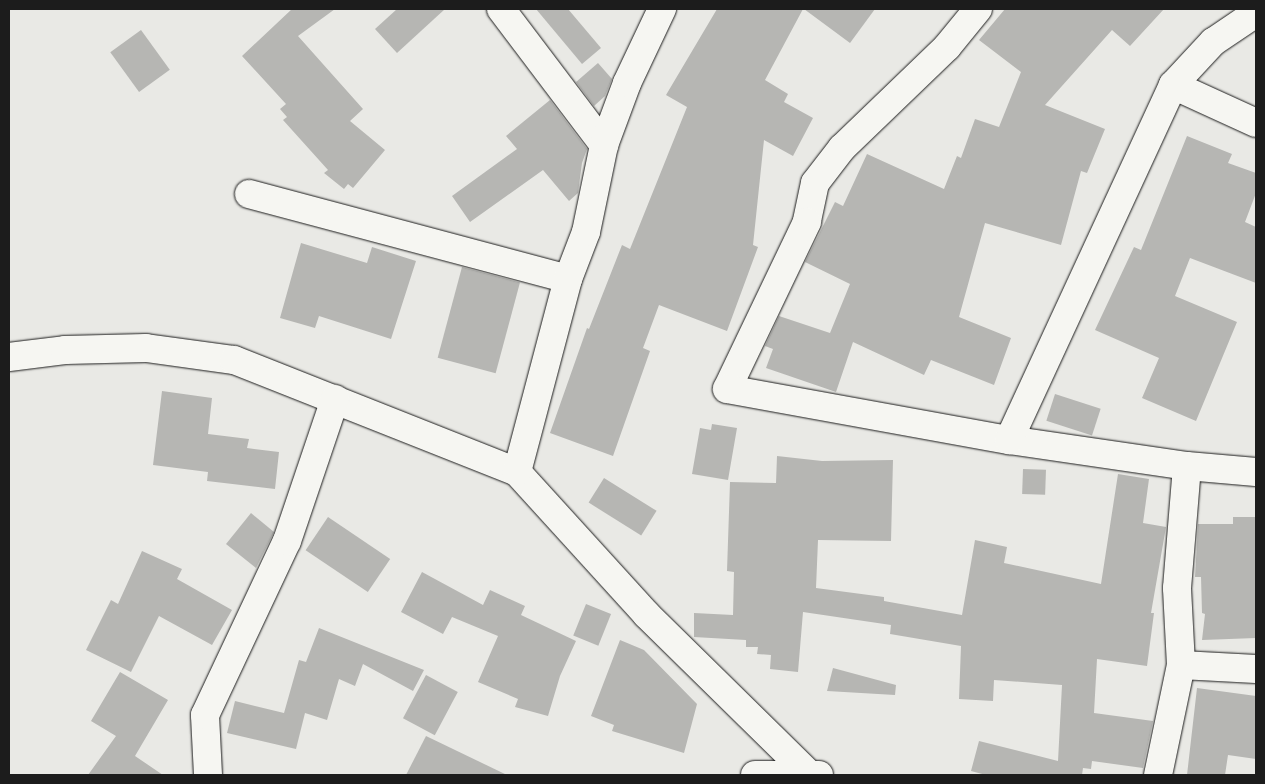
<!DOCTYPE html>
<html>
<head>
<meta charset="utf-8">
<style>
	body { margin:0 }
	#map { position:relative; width:1265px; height:784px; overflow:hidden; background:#e9e9e5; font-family:"Architects Daughter",sans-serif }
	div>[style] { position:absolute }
	.building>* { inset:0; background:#b6b6b3; transform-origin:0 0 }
	.roads { filter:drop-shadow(0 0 1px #1c1c1c) drop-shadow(0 0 1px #1c1c1c) }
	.minor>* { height:28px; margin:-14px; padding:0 14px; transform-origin:14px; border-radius:14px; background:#f6f6f2 }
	span { translate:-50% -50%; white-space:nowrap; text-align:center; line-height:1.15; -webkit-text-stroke:5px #f6f6f2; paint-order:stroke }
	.frame { position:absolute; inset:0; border:10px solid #1c1c1c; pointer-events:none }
</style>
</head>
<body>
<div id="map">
	<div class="building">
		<i style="clip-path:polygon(292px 9px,335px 9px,298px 36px,363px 109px,350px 121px,385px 150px,353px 188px,348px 184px,344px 189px,324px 173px,328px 170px,283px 120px,287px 117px,280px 109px,286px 104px,242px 56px)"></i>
		<i style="clip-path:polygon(397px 9px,445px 9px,397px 53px,375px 29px)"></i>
		<i style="clip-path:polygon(536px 9px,568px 9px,601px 48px,582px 64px)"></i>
		<i style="clip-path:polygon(717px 9px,803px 9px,765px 80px,788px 94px,784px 102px,813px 118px,793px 156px,764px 140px,753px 245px,758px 247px,727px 331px,659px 305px,643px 348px,650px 351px,613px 456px,550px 433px,587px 328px,589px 329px,622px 245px,630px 249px,687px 107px,666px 95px)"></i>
		<i style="clip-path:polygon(804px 9px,875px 9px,850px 43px)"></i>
		<i style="clip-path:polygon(1005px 9px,1164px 9px,1130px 46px,1112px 30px,1045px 105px,1105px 129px,1087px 173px,1081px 171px,1061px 245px,985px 223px,959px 317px,1011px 338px,994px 385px,931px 360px,924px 375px,853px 342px,836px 392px,766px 368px,773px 349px,765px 346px,779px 316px,830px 333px,850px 284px,805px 262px,835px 202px,843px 206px,867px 154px,944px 189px,957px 156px,961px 158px,975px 119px,999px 127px,1021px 72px,979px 40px)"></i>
		<i style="left:141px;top:30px;width:49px;height:38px;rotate:54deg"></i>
		<i style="clip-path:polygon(598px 63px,612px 79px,605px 96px,594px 106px,576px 82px)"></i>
		<i style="clip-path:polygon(550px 100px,587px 149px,582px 163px,578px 193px,569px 201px,543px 170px,470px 222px,452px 196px,517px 149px,506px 136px)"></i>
		<i style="clip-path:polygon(1187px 136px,1232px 154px,1228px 163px,1256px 173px,1256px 193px,1245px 222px,1256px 227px,1256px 283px,1190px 258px,1175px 296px,1237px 322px,1196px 421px,1142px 398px,1159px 358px,1095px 330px,1134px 247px,1141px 250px)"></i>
		<i style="clip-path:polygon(301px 243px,367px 263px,372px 247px,416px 261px,391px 339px,319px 316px,315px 328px,280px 318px)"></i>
		<i style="left:462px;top:267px;width:60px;height:94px;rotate:15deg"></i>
		<i style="clip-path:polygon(162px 391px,212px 398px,208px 434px,249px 439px,247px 448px,279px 452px,275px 489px,207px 481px,208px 472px,153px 465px)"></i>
		<i style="left:1055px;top:394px;width:48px;height:28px;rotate:18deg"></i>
		<i style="clip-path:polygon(712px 424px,737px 428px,728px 480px,692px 474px,700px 428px,711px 430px)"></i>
		<i style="clip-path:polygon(777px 456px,822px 461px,893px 460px,891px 541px,818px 540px,816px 588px,884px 597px,884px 601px,962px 615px,975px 540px,1007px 547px,1004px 563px,1101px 584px,1118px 474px,1149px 479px,1143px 523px,1166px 527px,1151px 613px,1154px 613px,1147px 666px,1097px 659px,1094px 713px,1153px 721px,1143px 768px,1092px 761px,1091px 769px,1083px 768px,1082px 775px,986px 775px,971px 771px,979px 741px,1058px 761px,1062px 685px,994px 680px,993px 701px,959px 699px,961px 646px,890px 634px,891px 625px,803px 612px,798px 672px,770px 669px,771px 655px,757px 654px,758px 647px,746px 647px,746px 640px,694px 637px,694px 613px,733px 615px,734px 572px,727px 571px,730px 482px,776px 483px)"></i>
		<i style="left:1023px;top:469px;width:23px;height:25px;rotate:2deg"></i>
		<i style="left:604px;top:478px;width:62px;height:29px;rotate:32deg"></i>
		<i style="clip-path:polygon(251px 513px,274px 532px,256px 568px,226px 544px)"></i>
		<i style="left:328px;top:517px;width:75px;height:40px;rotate:34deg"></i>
		<i style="clip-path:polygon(1233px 517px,1256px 517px,1256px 638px,1202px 640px,1205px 614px,1202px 613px,1201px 577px,1195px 577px,1198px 524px,1233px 524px)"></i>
		<i style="clip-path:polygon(142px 551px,182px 569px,177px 579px,232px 610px,212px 645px,159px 616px,131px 672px,86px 650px,111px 600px,118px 604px)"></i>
		<i style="clip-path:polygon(422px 572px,483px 605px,490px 590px,525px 606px,521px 615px,576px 641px,560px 676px,548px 716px,515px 707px,518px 699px,478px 682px,498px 636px,452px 617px,443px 634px,401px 612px)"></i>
		<i style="left:586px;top:604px;width:27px;height:34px;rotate:22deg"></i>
		<i style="clip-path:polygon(319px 628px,424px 670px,413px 691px,363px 664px,355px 686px,339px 679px,327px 720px,305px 713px,296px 749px,227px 733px,235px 701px,284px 713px,299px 660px,306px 662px)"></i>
		<i style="clip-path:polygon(620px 640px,644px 650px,697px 704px,684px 753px,612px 731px,614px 725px,591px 716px)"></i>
		<i style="clip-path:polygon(833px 668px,896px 685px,895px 695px,827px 691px)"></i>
		<i style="clip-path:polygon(120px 672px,168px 700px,135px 756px,163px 775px,88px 775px,116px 736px,91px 721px)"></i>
		<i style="left:426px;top:675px;width:36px;height:49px;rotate:28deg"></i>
		<i style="clip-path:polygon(1197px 688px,1256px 696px,1256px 759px,1228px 755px,1225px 775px,1187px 775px)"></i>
		<i style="clip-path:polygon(426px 736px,507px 775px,406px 775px)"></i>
	</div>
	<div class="roads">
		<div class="minor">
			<i style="left:501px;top:9px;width:171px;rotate:52.9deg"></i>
			<i style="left:978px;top:9px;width:49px;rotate:129.2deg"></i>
			<i style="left:947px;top:47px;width:146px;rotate:136.1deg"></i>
			<i style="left:842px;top:148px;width:44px;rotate:127.6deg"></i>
			<i style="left:815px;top:183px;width:40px;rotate:102deg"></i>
			<i style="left:807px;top:222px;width:185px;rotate:115.6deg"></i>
			<i style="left:727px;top:389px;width:287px;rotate:10.3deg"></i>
			<i style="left:1009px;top:440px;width:180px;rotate:8.3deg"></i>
			<i style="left:1187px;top:466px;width:69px;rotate:5deg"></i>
			<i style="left:1173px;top:85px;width:91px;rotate:24.6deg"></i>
			<i style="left:249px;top:194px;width:330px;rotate:14.9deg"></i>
			<i style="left:9px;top:357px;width:56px;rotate:-7.1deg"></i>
			<i style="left:65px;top:350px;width:81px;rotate:-1.4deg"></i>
			<i style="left:146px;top:348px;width:89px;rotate:7.8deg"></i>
			<i style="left:234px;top:360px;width:304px;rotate:21.6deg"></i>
			<i style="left:517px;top:472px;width:192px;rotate:47.7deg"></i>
			<i style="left:646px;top:614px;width:228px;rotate:44.5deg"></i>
			<i style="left:1009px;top:440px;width:391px;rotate:-65.2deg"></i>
			<i style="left:1173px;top:85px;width:59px;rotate:-47.1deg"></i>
			<i style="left:1213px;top:42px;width:52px;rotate:-34deg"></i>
			<i style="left:517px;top:472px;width:200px;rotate:-75.2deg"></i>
			<i style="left:568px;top:279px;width:50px;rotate:-69deg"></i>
			<i style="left:586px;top:232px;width:89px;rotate:-78.3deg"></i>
			<i style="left:604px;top:145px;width:66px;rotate:-69.6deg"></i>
			<i style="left:627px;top:83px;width:82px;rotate:-64.7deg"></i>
			<i style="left:1181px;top:665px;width:75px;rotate:3.1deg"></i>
			<i style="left:208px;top:775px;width:60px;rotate:-92.9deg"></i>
			<i style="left:205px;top:715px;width:192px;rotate:-64.8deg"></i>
			<i style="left:287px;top:541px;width:150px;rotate:-71.3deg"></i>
			<i style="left:755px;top:775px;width:64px"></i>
			<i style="left:1158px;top:775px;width:112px;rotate:-78.2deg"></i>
			<i style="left:1181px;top:665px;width:77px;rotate:-93deg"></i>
			<i style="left:1177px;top:588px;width:122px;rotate:-85.3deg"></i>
		</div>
	</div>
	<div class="frame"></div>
</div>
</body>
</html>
